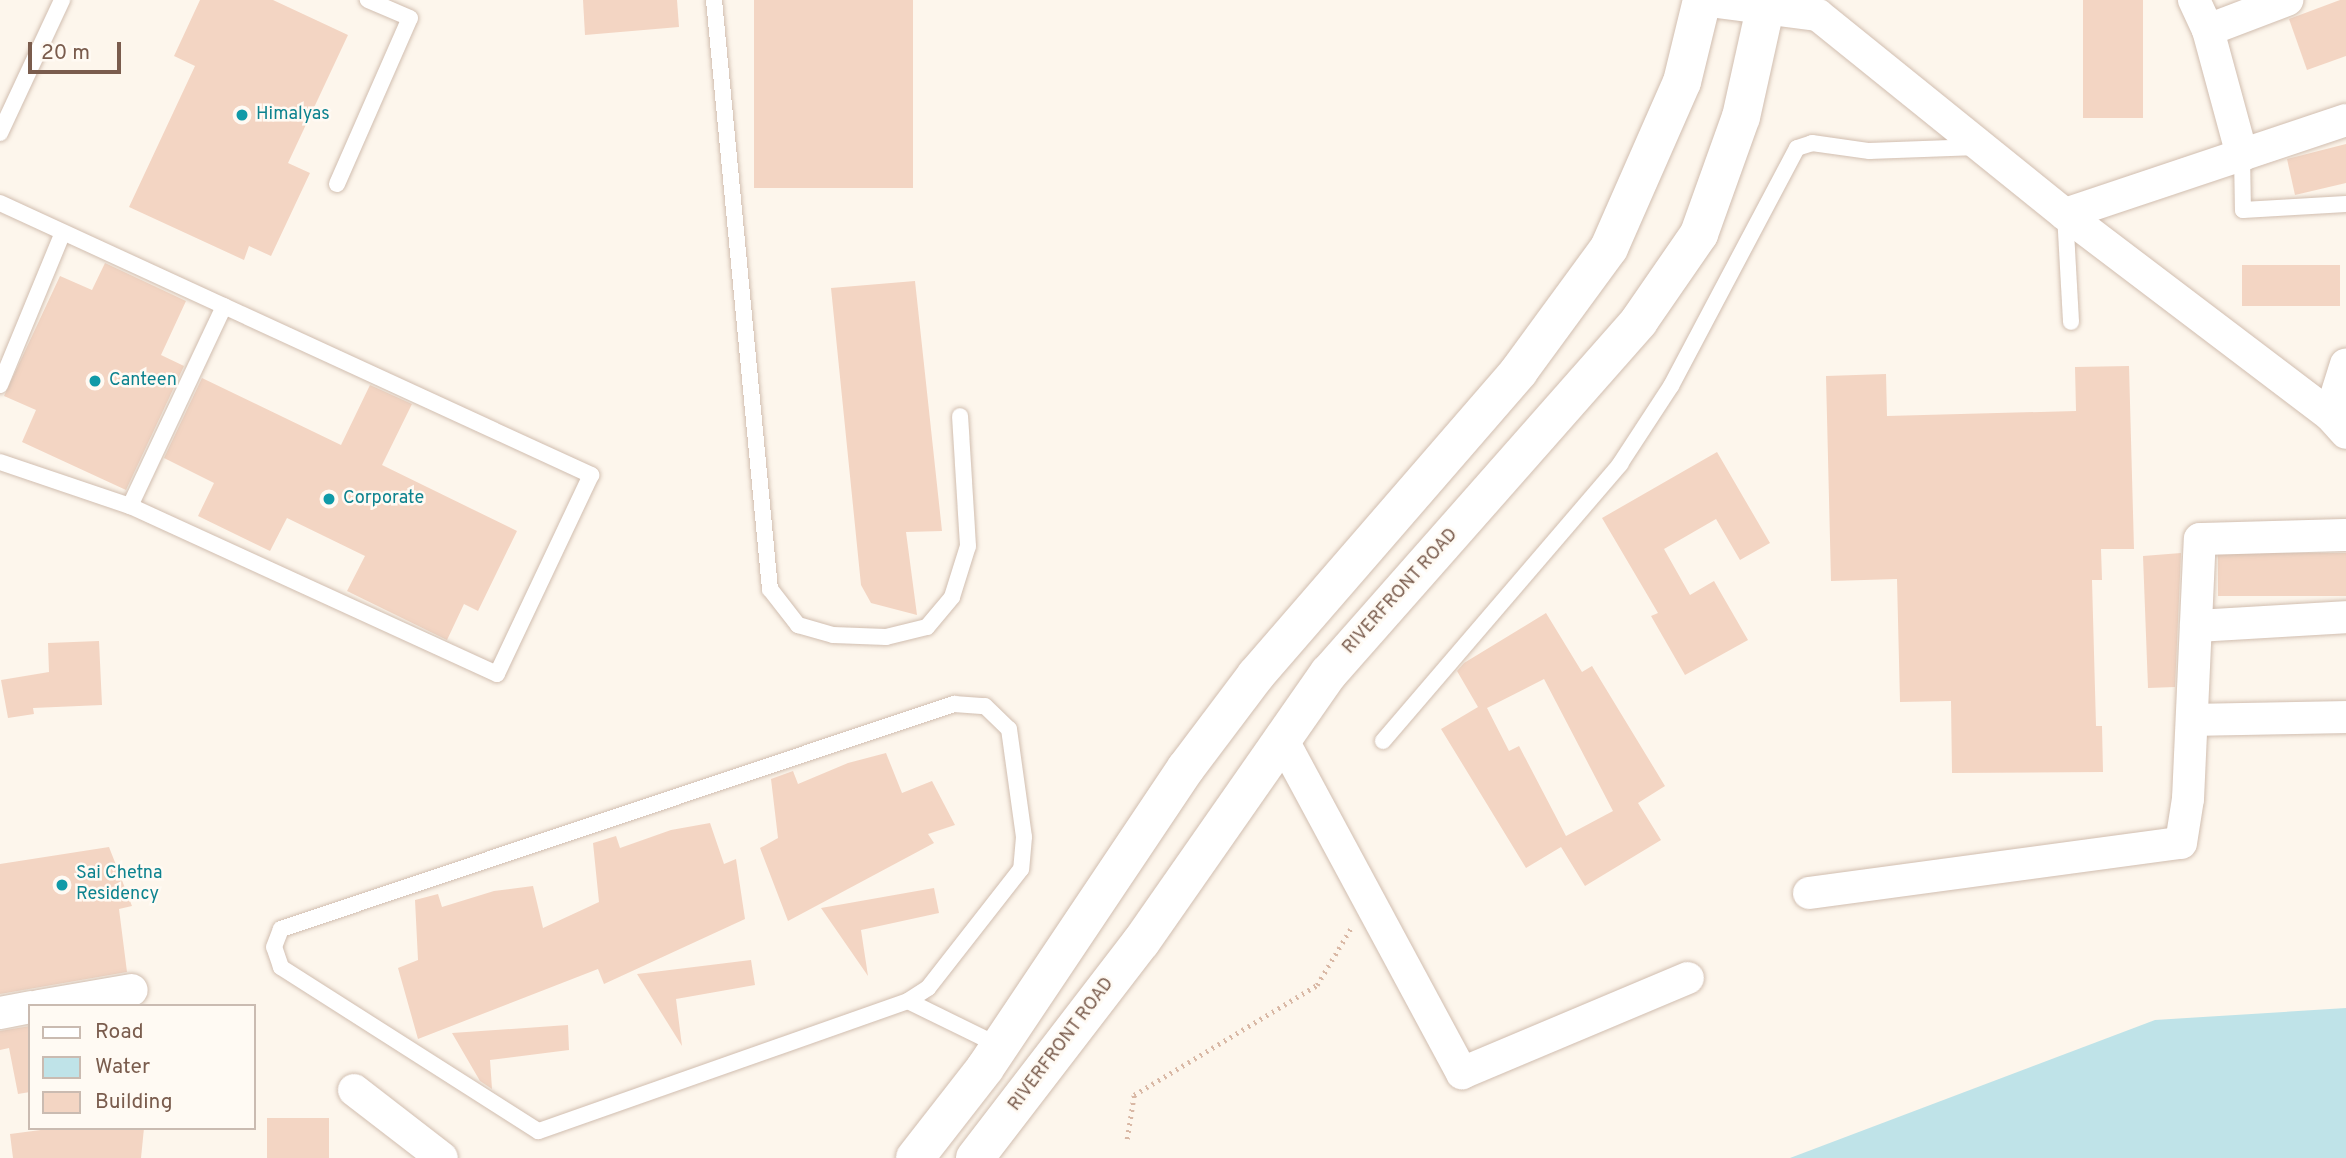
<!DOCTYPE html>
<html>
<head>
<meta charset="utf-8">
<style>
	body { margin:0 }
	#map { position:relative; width:2346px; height:1158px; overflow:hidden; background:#fdf6ec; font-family:Overpass,sans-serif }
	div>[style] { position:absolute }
	.water>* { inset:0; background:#bfe3e8 }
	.building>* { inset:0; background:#f3d5c3; transform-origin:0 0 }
	.path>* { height:4.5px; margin-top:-2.25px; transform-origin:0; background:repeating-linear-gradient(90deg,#d9b8a5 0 2px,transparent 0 7px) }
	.roads { filter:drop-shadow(0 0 2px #d1beb0) drop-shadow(0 0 2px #d1beb0) }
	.lane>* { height:16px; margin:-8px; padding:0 8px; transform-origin:8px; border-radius:8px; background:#fff }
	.street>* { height:32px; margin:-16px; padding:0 16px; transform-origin:16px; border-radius:16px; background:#fff }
	.secondary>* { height:38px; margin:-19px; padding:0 19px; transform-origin:19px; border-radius:19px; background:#fff }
	.dots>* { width:19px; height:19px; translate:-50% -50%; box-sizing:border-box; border:4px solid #fffaf3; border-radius:50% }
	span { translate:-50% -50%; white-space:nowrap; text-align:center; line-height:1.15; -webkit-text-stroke:5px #fffaf3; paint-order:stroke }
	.culture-label { font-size:18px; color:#0d838f }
	.left { translate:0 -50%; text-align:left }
	.street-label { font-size:18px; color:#7a5c4d }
	.legend { position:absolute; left:28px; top:1004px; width:228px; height:126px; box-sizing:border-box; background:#fffaf3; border:2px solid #cabbb1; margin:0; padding:9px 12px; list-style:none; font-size:21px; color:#7a5c4d }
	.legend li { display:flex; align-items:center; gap:14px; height:35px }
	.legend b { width:35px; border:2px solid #cabbb1 }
	.scale { position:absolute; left:28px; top:42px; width:93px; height:32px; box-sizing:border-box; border:4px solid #7a5c4d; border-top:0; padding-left:9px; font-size:21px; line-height:24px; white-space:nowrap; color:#7a5c4d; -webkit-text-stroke:5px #fffaf3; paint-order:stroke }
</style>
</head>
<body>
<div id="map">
	<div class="water">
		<i style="clip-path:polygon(2346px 1008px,2346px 1158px,1790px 1158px,2155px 1020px)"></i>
	</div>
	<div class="building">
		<i style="clip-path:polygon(200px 0,273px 0,348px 35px,288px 163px,310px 173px,271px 256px,249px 246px,244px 260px,129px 207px,195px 66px,174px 56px)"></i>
		<i style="clip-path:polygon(583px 0,677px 0,679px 27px,585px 35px)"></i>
		<i style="left:754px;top:0;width:159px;height:188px"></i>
		<i style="left:2083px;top:0;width:60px;height:118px"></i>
		<i style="clip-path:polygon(2340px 0,2346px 0,2346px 56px,2307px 70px,2289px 19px)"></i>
		<i style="clip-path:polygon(2346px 144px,2346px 183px,2295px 195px,2287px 159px)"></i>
		<i style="clip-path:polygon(105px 263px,186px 301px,161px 355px,184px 366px,126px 490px,22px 442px,36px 410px,4px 396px,60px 276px,92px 290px)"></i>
		<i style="left:2340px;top:265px;width:41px;height:98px;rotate:90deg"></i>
		<i style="clip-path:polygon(915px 281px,942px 531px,906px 532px,917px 615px,871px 603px,861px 585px,831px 288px)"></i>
		<i style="clip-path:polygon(2129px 366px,2134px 549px,2101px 549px,2102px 580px,2092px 580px,2096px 726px,2102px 726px,2103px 772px,1952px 773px,1951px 701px,1900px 702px,1897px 579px,1831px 581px,1826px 376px,1886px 374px,1887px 416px,2076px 411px,2075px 367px)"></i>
		<i style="clip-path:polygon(202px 378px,341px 445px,370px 385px,412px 404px,382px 465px,517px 531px,478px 611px,464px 604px,447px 640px,347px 591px,365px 556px,287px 518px,270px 551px,198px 516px,214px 483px,164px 458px)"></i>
		<i style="clip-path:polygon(1717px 452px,1770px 543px,1740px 560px,1716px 519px,1664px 549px,1690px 595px,1714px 581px,1748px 640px,1685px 675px,1651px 616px,1658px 613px,1602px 518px)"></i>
		<i style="clip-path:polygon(2181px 553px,2175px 687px,2148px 688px,2143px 556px)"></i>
		<i style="left:2346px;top:553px;width:43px;height:128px;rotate:90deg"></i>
		<i style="clip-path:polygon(evenodd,1546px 613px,1582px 672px,1592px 666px,1665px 786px,1638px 803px,1661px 840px,1585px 886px,1561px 847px,1526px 868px,1441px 729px,1478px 707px,1457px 671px,1464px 663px,1546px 613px,1544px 679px,1613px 811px,1566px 836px,1519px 746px,1509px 751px,1487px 708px,1544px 679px)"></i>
		<i style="clip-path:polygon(99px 641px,102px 705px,33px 708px,34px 714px,8px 718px,1px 680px,49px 672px,48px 643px)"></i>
		<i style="clip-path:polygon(886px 753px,902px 793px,932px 781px,955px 825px,928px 834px,934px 843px,788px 921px,760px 848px,778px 838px,771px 779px,793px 771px,798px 784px,848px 763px)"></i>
		<i style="clip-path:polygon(710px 823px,724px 864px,736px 859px,745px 919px,604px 984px,598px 969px,418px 1039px,398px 968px,418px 960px,415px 900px,438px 894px,442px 907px,494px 891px,533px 886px,543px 928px,599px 902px,593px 843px,616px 836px,620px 848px,671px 830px)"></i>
		<i style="clip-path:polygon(109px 847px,132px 906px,119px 909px,127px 972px,0 994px,0 864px)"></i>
		<i style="clip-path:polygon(934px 888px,939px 913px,861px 930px,868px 976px,821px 908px)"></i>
		<i style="clip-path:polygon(751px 960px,755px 985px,676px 999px,682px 1046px,637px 974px)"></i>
		<i style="clip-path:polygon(568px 1025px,569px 1050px,490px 1060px,492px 1089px,480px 1081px,452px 1033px)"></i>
		<i style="clip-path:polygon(30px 1026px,30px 1092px,18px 1094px,9px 1048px,0 1050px,0 1031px)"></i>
		<i style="left:267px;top:1118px;width:62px;height:40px"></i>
		<i style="clip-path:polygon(56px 1128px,144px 1128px,141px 1158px,13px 1158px,10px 1134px)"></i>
	</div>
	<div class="path">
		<i style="left:1127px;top:1139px;width:45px;rotate:-81deg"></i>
		<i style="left:1134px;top:1095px;width:214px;rotate:-31deg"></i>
		<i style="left:1317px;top:985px;width:66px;rotate:-59.2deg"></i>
	</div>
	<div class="roads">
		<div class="lane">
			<i style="left:714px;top:0;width:592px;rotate:84.57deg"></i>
			<i style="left:770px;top:589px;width:46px;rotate:52.1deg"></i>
			<i style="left:798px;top:625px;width:36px;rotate:16deg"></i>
			<i style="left:833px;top:635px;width:53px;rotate:2.2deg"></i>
			<i style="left:886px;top:637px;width:42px;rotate:-13.7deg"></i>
			<i style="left:927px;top:627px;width:39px;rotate:-50deg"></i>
			<i style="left:952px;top:597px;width:53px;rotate:-72.6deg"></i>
			<i style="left:968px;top:546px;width:130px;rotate:-93.5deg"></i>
			<i style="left:0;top:133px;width:147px;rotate:-65deg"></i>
			<i style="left:2242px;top:155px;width:55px;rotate:89deg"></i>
			<i style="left:2243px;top:210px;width:103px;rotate:-3.3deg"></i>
			<i style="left:337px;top:184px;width:181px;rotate:-66.3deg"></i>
			<i style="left:410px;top:18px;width:46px;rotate:-156.8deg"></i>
			<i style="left:0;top:203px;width:651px;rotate:24.71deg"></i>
			<i style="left:591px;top:475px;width:220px;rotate:115.3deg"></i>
			<i style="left:497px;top:674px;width:404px;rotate:-155.4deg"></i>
			<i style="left:130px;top:506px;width:137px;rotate:-161.3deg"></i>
			<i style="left:2065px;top:214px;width:108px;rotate:86.8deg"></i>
			<i style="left:0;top:385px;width:165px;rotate:-67.6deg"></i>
			<i style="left:130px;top:506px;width:221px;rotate:-64.8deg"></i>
			<i style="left:954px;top:704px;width:31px;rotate:4deg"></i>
			<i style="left:985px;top:706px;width:33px;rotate:44deg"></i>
			<i style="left:1009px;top:729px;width:109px;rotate:82.1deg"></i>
			<i style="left:1024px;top:837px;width:32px;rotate:95deg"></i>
			<i style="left:1021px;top:869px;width:151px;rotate:128deg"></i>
			<i style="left:928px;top:988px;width:24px;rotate:147deg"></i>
			<i style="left:908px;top:1001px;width:392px;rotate:160.6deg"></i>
			<i style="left:538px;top:1131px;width:305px;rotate:-147.5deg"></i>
			<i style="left:281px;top:967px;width:21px;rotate:-109deg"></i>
			<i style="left:274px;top:947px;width:19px;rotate:-69deg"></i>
			<i style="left:281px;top:929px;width:710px;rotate:-18.49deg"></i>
			<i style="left:1383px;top:741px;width:365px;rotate:-49.4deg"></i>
			<i style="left:1620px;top:464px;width:93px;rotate:-56.8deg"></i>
			<i style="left:1671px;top:386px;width:269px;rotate:-62.1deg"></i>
			<i style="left:1797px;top:148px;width:16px;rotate:-18deg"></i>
			<i style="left:1812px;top:143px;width:58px;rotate:8deg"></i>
			<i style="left:1869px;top:151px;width:109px;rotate:-2.1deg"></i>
			<i style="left:908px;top:1001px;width:102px;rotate:26.1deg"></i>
		</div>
		<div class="street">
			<i style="left:1702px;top:0;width:117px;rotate:7.4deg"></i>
			<i style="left:1818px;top:15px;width:317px;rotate:38.9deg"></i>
			<i style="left:2065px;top:214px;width:333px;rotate:37.2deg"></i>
			<i style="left:2330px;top:415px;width:24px;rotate:48deg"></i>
			<i style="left:2194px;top:0;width:33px;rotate:65deg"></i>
			<i style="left:2208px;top:30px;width:130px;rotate:74.8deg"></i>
			<i style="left:2208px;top:30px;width:85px;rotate:-20.8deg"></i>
			<i style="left:2065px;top:214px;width:296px;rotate:-18.5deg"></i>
			<i style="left:2330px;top:415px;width:53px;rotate:-72.6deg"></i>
			<i style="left:2196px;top:626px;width:150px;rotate:-3.4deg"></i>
			<i style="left:2192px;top:720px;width:154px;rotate:-1.1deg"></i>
			<i style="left:1281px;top:737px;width:382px;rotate:61.7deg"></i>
			<i style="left:1462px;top:1073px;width:245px;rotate:-22.8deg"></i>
			<i style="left:1809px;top:893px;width:375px;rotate:-7.7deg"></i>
			<i style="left:2181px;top:843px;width:45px;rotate:-81deg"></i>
			<i style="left:2188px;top:799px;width:260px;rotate:-87.4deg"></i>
			<i style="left:2200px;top:539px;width:146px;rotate:-1.6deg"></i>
			<i style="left:39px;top:1006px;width:94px;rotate:-9.8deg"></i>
			<i style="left:0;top:1013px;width:31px;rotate:-11deg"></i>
			<i style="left:354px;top:1090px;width:111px;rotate:37.7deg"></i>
		</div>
		<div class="secondary">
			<i style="left:915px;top:1158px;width:114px;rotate:-52.1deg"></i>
			<i style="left:985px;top:1068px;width:361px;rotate:-56.2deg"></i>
			<i style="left:1186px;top:768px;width:116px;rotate:-53deg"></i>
			<i style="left:1256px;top:675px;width:402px;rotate:-49.1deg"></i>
			<i style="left:1519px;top:371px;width:152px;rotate:-53.8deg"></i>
			<i style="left:1609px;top:248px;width:181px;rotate:-66.3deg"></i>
			<i style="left:1682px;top:82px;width:84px;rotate:-76.3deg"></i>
			<i style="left:975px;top:1158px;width:272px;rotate:-52.5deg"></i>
			<i style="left:1141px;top:942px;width:328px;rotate:-55.1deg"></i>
			<i style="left:1329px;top:673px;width:469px;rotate:-48.6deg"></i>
			<i style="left:1639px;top:321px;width:106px;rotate:-55.4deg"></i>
			<i style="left:1699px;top:234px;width:124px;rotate:-70.3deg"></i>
			<i style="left:1741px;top:117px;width:120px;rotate:-77.5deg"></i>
		</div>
	</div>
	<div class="dots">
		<i style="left:242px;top:115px;background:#0f9aa8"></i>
		<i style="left:95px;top:381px;background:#0f9aa8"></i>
		<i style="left:329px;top:499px;background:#0f9aa8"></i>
		<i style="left:62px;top:885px;background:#0f9aa8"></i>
	</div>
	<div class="culture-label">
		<span class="left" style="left:256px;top:115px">Himalyas</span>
		<span class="left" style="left:109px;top:381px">Canteen</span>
		<span class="left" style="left:343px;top:499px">Corporate</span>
		<span class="left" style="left:76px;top:885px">Sai Chetna<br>Residency</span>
	</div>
	<div class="street-label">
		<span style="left:1401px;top:592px;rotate:-48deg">RIVERFRONT ROAD</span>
		<span style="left:1062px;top:1045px;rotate:-53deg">RIVERFRONT ROAD</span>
	</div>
	<ul class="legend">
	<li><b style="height:9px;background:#fff"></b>Road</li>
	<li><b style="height:19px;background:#bfe3e8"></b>Water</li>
	<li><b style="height:19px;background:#f3d5c3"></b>Building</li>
	</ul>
	<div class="scale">20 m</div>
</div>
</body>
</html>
